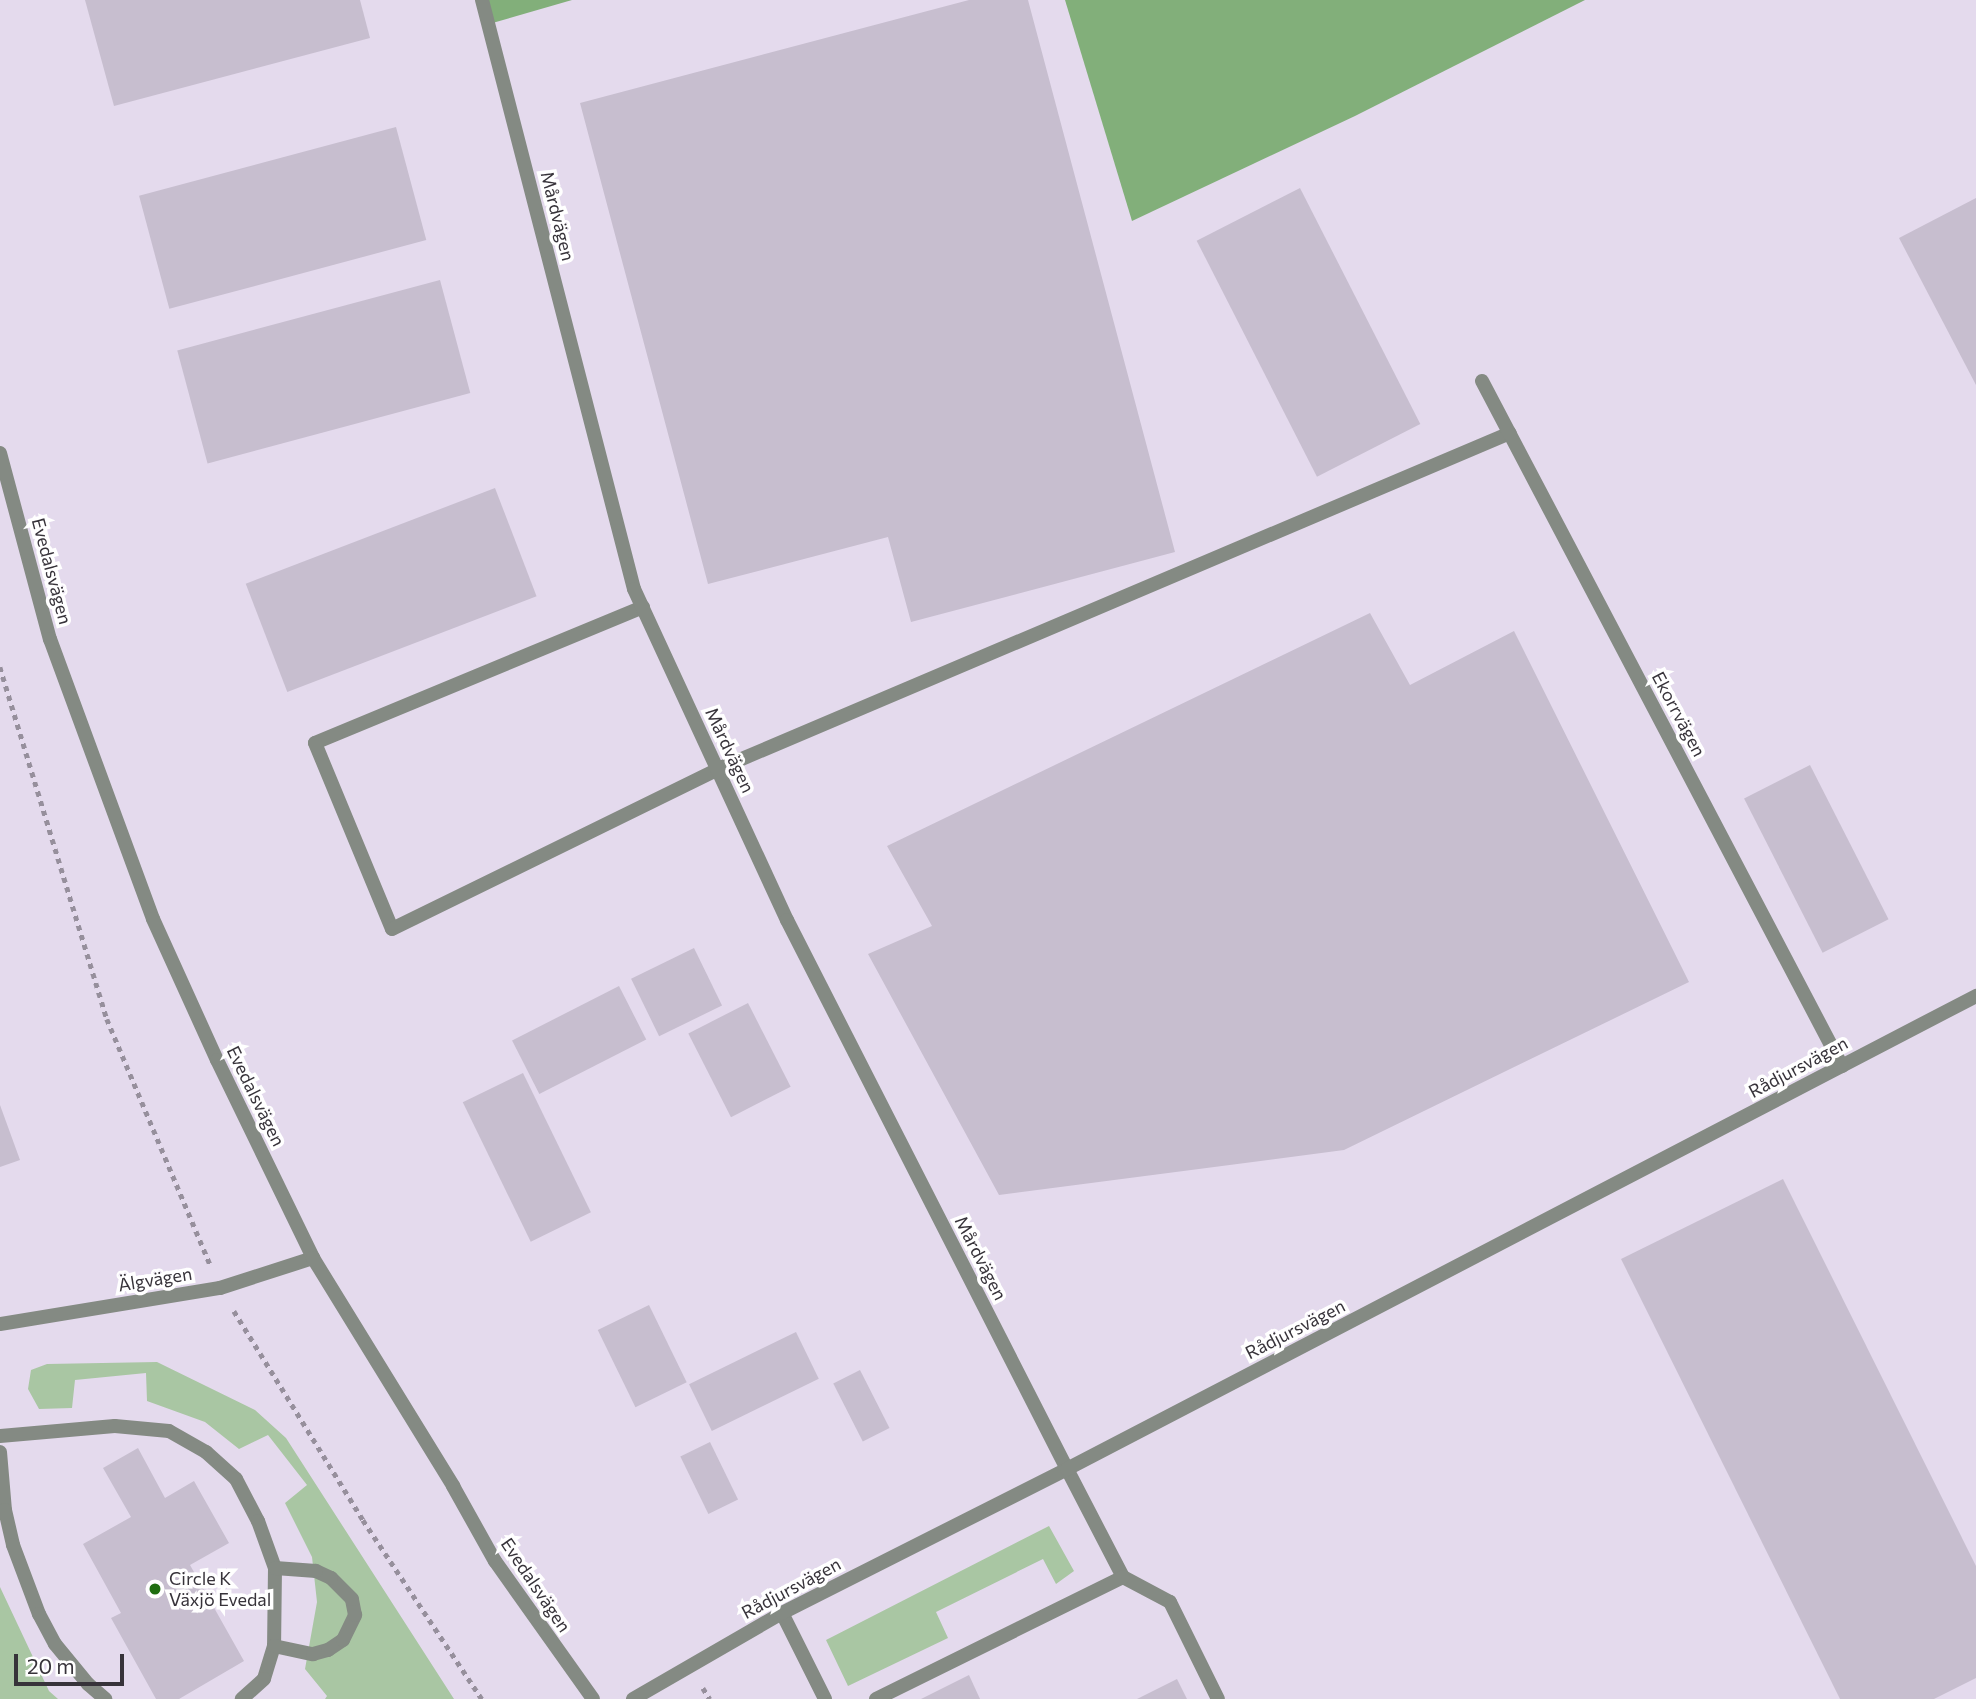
<!DOCTYPE html>
<html>
<head>
<meta charset="utf-8">
<style>
	body { margin:0 }
	#map { position:relative; width:1976px; height:1699px; overflow:hidden; background:#e4daed; font-family:Commissioner,sans-serif }
	div>[style] { position:absolute }
	.green>* { inset:0; background:#a9c6a3 }
	.forest>* { inset:0; background:#82af7a }
	.building>* { inset:0; background:#c7becf; transform-origin:0 0 }
	.path>* { height:4.5px; margin-top:-2.25px; transform-origin:0; background:repeating-linear-gradient(90deg,#968f9c 0 5px,transparent 0 10px) }
	.service>* { height:14px; margin:-7px; padding:0 7px; transform-origin:7px; border-radius:7px; background:#848a83 }
	.minor>* { height:14px; margin:-7px; padding:0 7px; transform-origin:7px; border-radius:7px; background:#848a83 }
	.tertiary>* { height:14px; margin:-7px; padding:0 7px; transform-origin:7px; border-radius:7px; background:#848a83 }
	.dots>* { width:19px; height:19px; translate:-50% -50%; box-sizing:border-box; border:4px solid #fff; border-radius:50% }
	span { translate:-50% -50%; white-space:nowrap; text-align:center; line-height:1.15; -webkit-text-stroke:7px #fff; paint-order:stroke }
	.street-label { font-size:18px; color:#37333a }
	.poi-label { font-size:18px; color:#37333a }
	.left { translate:0 -50%; text-align:left }
	.scale { position:absolute; left:14px; top:1654px; width:110px; height:32px; box-sizing:border-box; border:4px solid #37333a; border-top:0; padding-left:9px; font-size:21px; line-height:24px; white-space:nowrap; color:#37333a; -webkit-text-stroke:5px #fff; paint-order:stroke }
</style>
</head>
<body>
<div id="map">
	<div class="green">
		<i style="clip-path:polygon(157px 1362px,255px 1410px,286px 1438px,454px 1699px,325px 1699px,327px 1696px,305px 1669px,317px 1602px,312px 1557px,285px 1503px,307px 1485px,268px 1435px,239px 1449px,205px 1422px,147px 1401px,146px 1373px,75px 1380px,72px 1408px,39px 1409px,28px 1389px,31px 1370px,47px 1364px)"></i>
		<i style="clip-path:polygon(1049px 1526px,1074px 1571px,1056px 1584px,1043px 1559px,936px 1612px,948px 1638px,848px 1686px,826px 1640px)"></i>
		<i style="clip-path:polygon(0 1587px,49px 1691px,58px 1699px,0 1699px)"></i>
	</div>
	<div class="forest">
		<i style="clip-path:polygon(482px 0,572px 0,489px 24px)"></i>
		<i style="clip-path:polygon(1065px 0,1585px 0,1355px 116px,1132px 221px)"></i>
	</div>
	<div class="building">
		<i style="clip-path:polygon(85px 0,360px 0,370px 38px,114px 106px)"></i>
		<i style="clip-path:polygon(969px 0,1028px 0,1175px 552px,911px 622px,888px 537px,708px 584px,580px 103px)"></i>
		<i style="left:396px;top:127px;width:117px;height:266px;rotate:75deg"></i>
		<i style="left:1300px;top:188px;width:265px;height:116px;rotate:63deg"></i>
		<i style="clip-path:polygon(1976px 198px,1976px 385px,1899px 238px)"></i>
		<i style="left:440px;top:280px;width:117px;height:272px;rotate:75deg"></i>
		<i style="left:495px;top:488px;width:116px;height:267px;rotate:69deg"></i>
		<i style="clip-path:polygon(1370px 613px,1410px 685px,1514px 631px,1689px 982px,1344px 1150px,999px 1195px,868px 954px,932px 926px,887px 846px)"></i>
		<i style="left:1810px;top:765px;width:173px;height:74px;rotate:63deg"></i>
		<i style="left:694px;top:948px;width:64px;height:70px;rotate:64deg"></i>
		<i style="left:619px;top:986px;width:60px;height:120px;rotate:63deg"></i>
		<i style="left:748px;top:1003px;width:94px;height:67px;rotate:63deg"></i>
		<i style="left:523px;top:1073px;width:155px;height:67px;rotate:64deg"></i>
		<i style="clip-path:polygon(0 1105px,20px 1160px,0 1167px)"></i>
		<i style="clip-path:polygon(1783px 1179px,1976px 1566px,1976px 1678px,1934px 1699px,1840px 1699px,1621px 1259px)"></i>
		<i style="left:649px;top:1305px;width:86px;height:57px;rotate:64deg"></i>
		<i style="left:796px;top:1332px;width:52px;height:119px;rotate:64deg"></i>
		<i style="left:860px;top:1370px;width:65px;height:30px;rotate:63deg"></i>
		<i style="left:710px;top:1442px;width:64px;height:33px;rotate:64deg"></i>
		<i style="clip-path:polygon(138px 1448px,165px 1498px,194px 1481px,229px 1543px,190px 1565px,244px 1661px,179px 1699px,156px 1699px,111px 1618px,121px 1613px,83px 1544px,131px 1517px,103px 1468px)"></i>
		<i style="clip-path:polygon(969px 1675px,980px 1699px,921px 1699px)"></i>
		<i style="clip-path:polygon(1177px 1679px,1187px 1699px,1137px 1699px)"></i>
	</div>
	<div class="path">
		<i style="left:0;top:667px;width:368px;rotate:73.1deg"></i>
		<i style="left:107px;top:1019px;width:268px;rotate:67.2deg"></i>
		<i style="left:234px;top:1311px;width:246px;rotate:58.3deg"></i>
		<i style="left:363px;top:1520px;width:215px;rotate:56.4deg"></i>
		<i style="left:703px;top:1688px;width:13px;rotate:58deg"></i>
	</div>
	<div class="service">
		<i style="left:643px;top:607px;width:355px;rotate:157.5deg"></i>
		<i style="left:315px;top:743px;width:201px;rotate:67.5deg"></i>
		<i style="left:392px;top:929px;width:363px;rotate:-26.1deg"></i>
		<i style="left:718px;top:769px;width:860px;rotate:-22.99deg"></i>
		<i style="left:0;top:1324px;width:223px;rotate:-9.3deg"></i>
		<i style="left:220px;top:1288px;width:98px;rotate:-17.9deg"></i>
		<i style="left:0;top:1436px;width:115px;rotate:-5deg"></i>
		<i style="left:115px;top:1426px;width:54px;rotate:5.3deg"></i>
		<i style="left:169px;top:1431px;width:43px;rotate:29.6deg"></i>
		<i style="left:206px;top:1452px;width:40px;rotate:42deg"></i>
		<i style="left:236px;top:1479px;width:47px;rotate:62.4deg"></i>
		<i style="left:258px;top:1521px;width:50px;rotate:70.1deg"></i>
		<i style="left:275px;top:1568px;width:78px;rotate:90.7deg"></i>
		<i style="left:274px;top:1646px;width:34px;rotate:107deg"></i>
		<i style="left:264px;top:1679px;width:30px;rotate:138deg"></i>
		<i style="left:0;top:1452px;width:58px;rotate:85.1deg"></i>
		<i style="left:5px;top:1510px;width:36px;rotate:77deg"></i>
		<i style="left:13px;top:1545px;width:74px;rotate:69.4deg"></i>
		<i style="left:39px;top:1614px;width:34px;rotate:62deg"></i>
		<i style="left:55px;top:1644px;width:52px;rotate:50.5deg"></i>
		<i style="left:88px;top:1684px;width:23px;rotate:41deg"></i>
		<i style="left:1067px;top:1469px;width:122px;rotate:62.6deg"></i>
		<i style="left:1123px;top:1577px;width:53px;rotate:28deg"></i>
		<i style="left:1170px;top:1602px;width:108px;rotate:63.7deg"></i>
		<i style="left:782px;top:1613px;width:96px;rotate:63.4deg"></i>
		<i style="left:274px;top:1646px;width:40px;rotate:12deg"></i>
		<i style="left:313px;top:1654px;width:16px;rotate:-15deg"></i>
		<i style="left:328px;top:1650px;width:18px;rotate:-34deg"></i>
		<i style="left:343px;top:1640px;width:28px;rotate:-64deg"></i>
		<i style="left:355px;top:1615px;width:16px;rotate:-101deg"></i>
		<i style="left:352px;top:1599px;width:30px;rotate:-135deg"></i>
		<i style="left:331px;top:1578px;width:17px;rotate:-155deg"></i>
		<i style="left:316px;top:1571px;width:41px;rotate:-175.8deg"></i>
		<i style="left:876px;top:1699px;width:275px;rotate:-26.3deg"></i>
	</div>
	<div class="minor">
		<i style="left:482px;top:0;width:608px;rotate:75.53deg"></i>
		<i style="left:634px;top:589px;width:365px;rotate:65.2deg"></i>
		<i style="left:787px;top:920px;width:616px;rotate:62.98deg"></i>
		<i style="left:1482px;top:381px;width:774px;rotate:62.28deg"></i>
		<i style="left:633px;top:1699px;width:172px;rotate:-30deg"></i>
		<i style="left:782px;top:1613px;width:319px;rotate:-26.8deg"></i>
		<i style="left:1067px;top:1469px;width:1025px;rotate:-27.49deg"></i>
	</div>
	<div class="tertiary">
		<i style="left:0;top:453px;width:193px;rotate:75deg"></i>
		<i style="left:50px;top:639px;width:298px;rotate:69.8deg"></i>
		<i style="left:153px;top:919px;width:155px;rotate:65.6deg"></i>
		<i style="left:217px;top:1060px;width:220px;rotate:64.1deg"></i>
		<i style="left:313px;top:1258px;width:268px;rotate:58.4deg"></i>
		<i style="left:453px;top:1486px;width:86px;rotate:60.8deg"></i>
		<i style="left:495px;top:1561px;width:169px;rotate:54.6deg"></i>
	</div>
	<div class="dots">
		<i style="left:155px;top:1589px;background:#1f6d10"></i>
	</div>
	<div class="street-label">
		<span style="left:558px;top:216px;rotate:76deg">Mårdvägen</span>
		<span style="left:52px;top:571px;rotate:75deg">Evedalsvägen</span>
		<span style="left:1679px;top:714px;rotate:62deg">Ekorrvägen</span>
		<span style="left:730px;top:750px;rotate:65deg">Mårdvägen</span>
		<span style="left:1798px;top:1067px;rotate:-28deg">Rådjursvägen</span>
		<span style="left:256px;top:1096px;rotate:64deg">Evedalsvägen</span>
		<span style="left:981px;top:1258px;rotate:63deg">Mårdvägen</span>
		<span style="left:155px;top:1279px;rotate:-9deg">Älgvägen</span>
		<span style="left:1295px;top:1329px;rotate:-27deg">Rådjursvägen</span>
		<span style="left:536px;top:1585px;rotate:56deg">Evedalsvägen</span>
		<span style="left:791px;top:1588px;rotate:-28deg">Rådjursvägen</span>
	</div>
	<div class="poi-label">
		<span class="left" style="left:169px;top:1589px">Circle K<br>Växjö Evedal</span>
	</div>
	<div class="scale">20 m</div>
</div>
</body>
</html>
